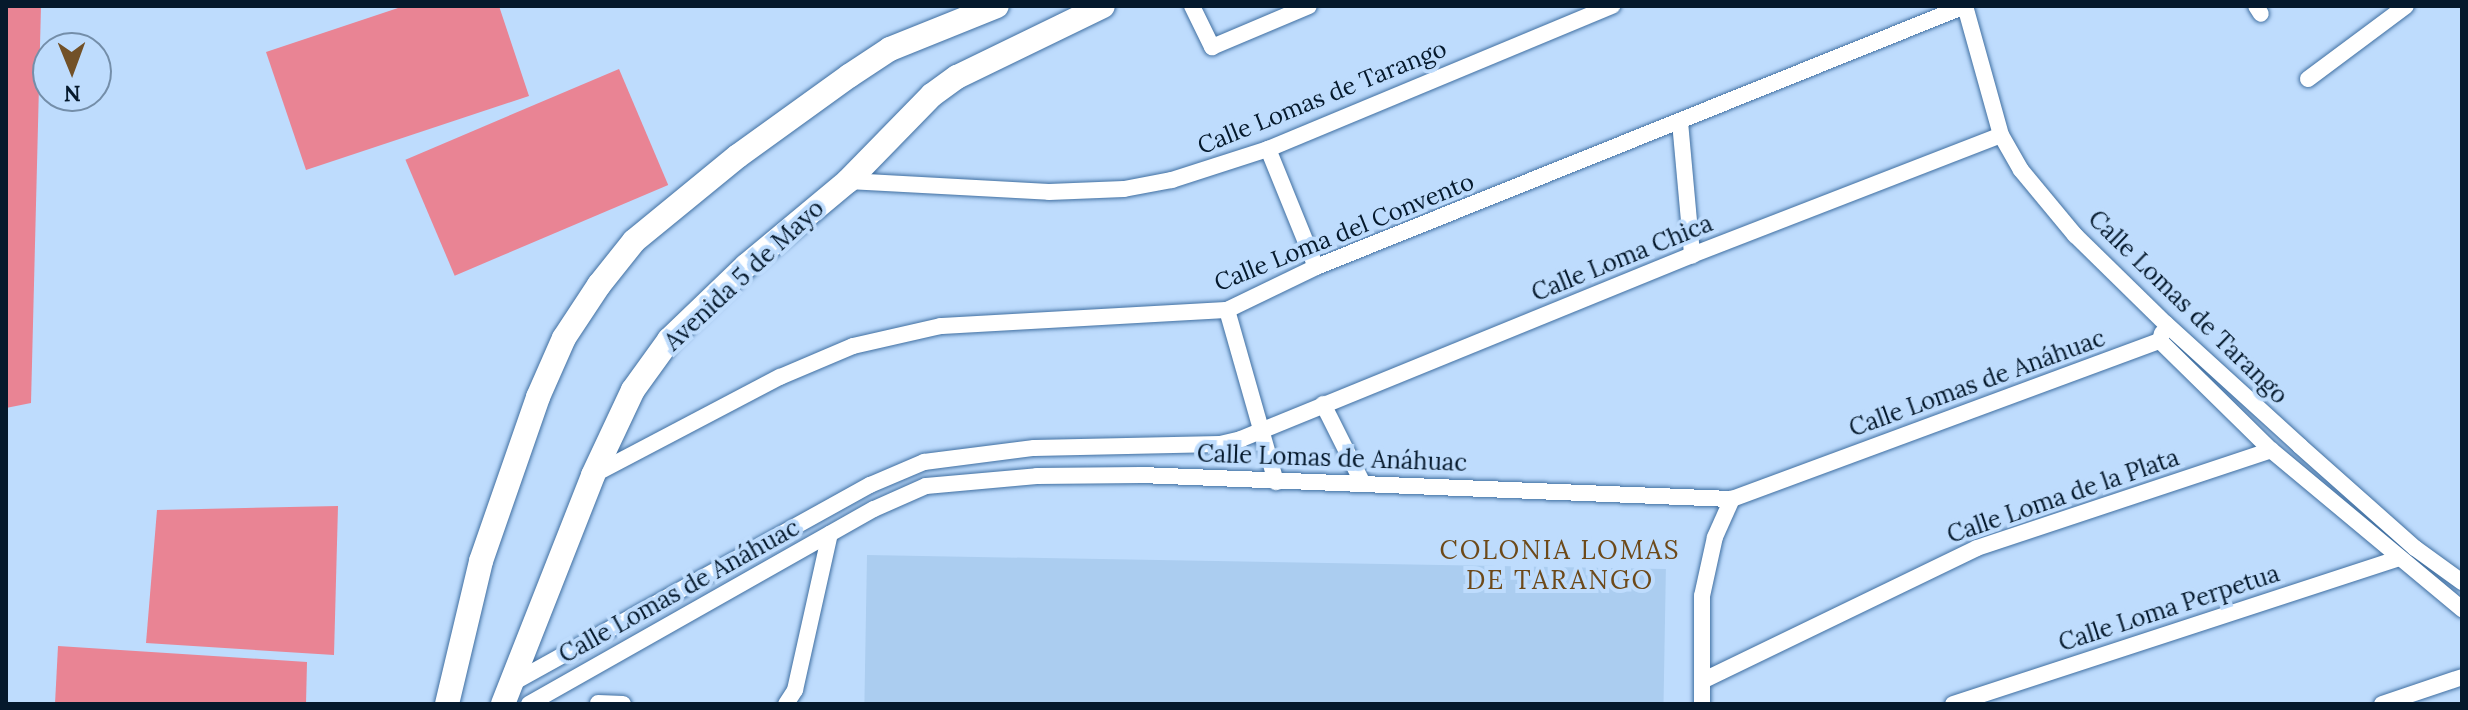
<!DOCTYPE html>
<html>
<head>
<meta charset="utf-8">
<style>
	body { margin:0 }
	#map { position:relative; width:2468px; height:710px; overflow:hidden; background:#bedcfd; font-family:Lora,serif }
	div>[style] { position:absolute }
	.built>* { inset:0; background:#abcdf0; transform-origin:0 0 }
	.green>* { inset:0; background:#e98494; transform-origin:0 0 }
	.roads { filter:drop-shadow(0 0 2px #406fa1) drop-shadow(0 0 2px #406fa1) }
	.street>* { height:16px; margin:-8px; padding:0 8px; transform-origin:8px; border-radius:8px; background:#fff }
	.secondary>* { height:24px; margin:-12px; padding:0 12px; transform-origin:12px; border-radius:12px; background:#fff }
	span { translate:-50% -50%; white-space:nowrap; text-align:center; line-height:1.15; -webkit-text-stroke:8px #bedcfd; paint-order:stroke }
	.street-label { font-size:24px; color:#05192c }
	.neighbourhood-label { font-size:26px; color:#6d4919; letter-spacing:2px }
	.frame { position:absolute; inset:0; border:8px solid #05192c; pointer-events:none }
	.north { position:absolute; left:32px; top:32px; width:80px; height:80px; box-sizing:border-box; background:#bedcfd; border:2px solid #748ea9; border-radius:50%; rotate:179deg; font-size:22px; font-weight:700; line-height:32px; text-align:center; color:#05192c }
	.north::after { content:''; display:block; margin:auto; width:28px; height:36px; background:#725128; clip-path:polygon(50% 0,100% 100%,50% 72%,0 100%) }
</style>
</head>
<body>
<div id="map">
	<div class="built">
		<i style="left:867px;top:555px;width:799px;height:149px;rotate:1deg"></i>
	</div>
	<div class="green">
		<i style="clip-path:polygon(6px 6px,41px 6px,31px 403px,6px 408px)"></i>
		<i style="clip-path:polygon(404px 6px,499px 6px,529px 96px,306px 170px,266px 52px)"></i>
		<i style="left:619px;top:69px;width:126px;height:232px;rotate:67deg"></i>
		<i style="clip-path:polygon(338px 506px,334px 655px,146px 643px,157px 510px)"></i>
		<i style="clip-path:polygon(58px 646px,307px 662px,306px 704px,55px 704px)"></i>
	</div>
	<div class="roads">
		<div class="street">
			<i style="left:1192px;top:6px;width:46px;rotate:64deg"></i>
			<i style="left:1212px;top:47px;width:105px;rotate:-22.9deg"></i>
			<i style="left:1965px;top:6px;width:134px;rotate:74.4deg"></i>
			<i style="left:2001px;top:135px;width:40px;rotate:60.3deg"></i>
			<i style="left:2021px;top:170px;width:85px;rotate:50.3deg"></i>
			<i style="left:2075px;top:235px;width:126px;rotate:44.4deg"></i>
			<i style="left:2165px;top:323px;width:183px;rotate:42.3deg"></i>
			<i style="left:2300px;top:446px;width:154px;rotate:41.6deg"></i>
			<i style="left:2415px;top:548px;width:58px;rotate:35.9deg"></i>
			<i style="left:2256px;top:6px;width:9px;rotate:58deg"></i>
			<i style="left:2308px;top:79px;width:122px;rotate:-36.7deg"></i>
			<i style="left:1680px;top:122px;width:134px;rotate:84.8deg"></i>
			<i style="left:1268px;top:149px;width:127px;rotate:67.9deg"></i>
			<i style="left:848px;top:181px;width:201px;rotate:3.1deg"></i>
			<i style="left:1049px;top:192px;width:75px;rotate:-2.3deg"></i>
			<i style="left:1124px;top:189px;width:49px;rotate:-10.6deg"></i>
			<i style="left:1172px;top:180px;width:101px;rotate:-17.9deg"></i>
			<i style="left:1268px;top:149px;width:373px;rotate:-22.6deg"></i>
			<i style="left:1227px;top:310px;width:179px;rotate:74.1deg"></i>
			<i style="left:2162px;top:333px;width:8px;rotate:104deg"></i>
			<i style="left:2160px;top:341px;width:156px;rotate:44.5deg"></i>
			<i style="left:2271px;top:450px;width:249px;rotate:39.8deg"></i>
			<i style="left:1323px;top:404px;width:87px;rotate:63.4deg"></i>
			<i style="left:593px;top:475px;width:211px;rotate:-27.7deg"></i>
			<i style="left:780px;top:377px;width:79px;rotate:-23deg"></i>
			<i style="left:853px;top:346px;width:90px;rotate:-12.8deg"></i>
			<i style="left:941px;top:326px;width:286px;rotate:-3.2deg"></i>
			<i style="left:1227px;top:310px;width:99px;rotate:-25.8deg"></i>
			<i style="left:1316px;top:267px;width:700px;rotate:-21.91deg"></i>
			<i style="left:1702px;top:681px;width:305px;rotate:-25.8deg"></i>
			<i style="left:1977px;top:548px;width:310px;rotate:-18.4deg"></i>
			<i style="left:509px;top:685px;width:413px;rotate:-29deg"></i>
			<i style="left:870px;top:485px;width:59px;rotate:-23.1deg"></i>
			<i style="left:924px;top:462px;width:111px;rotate:-7.3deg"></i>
			<i style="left:1034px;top:448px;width:186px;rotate:-1.2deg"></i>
			<i style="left:1220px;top:444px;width:22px;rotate:-13deg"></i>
			<i style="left:1241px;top:439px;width:487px;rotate:-22.2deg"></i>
			<i style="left:1692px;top:255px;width:331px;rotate:-21.2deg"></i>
			<i style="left:598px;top:703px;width:25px;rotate:2deg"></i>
			<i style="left:529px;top:704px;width:396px;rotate:-29.5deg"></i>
			<i style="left:874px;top:509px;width:57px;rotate:-23.9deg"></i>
			<i style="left:926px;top:486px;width:111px;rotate:-5.1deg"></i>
			<i style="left:1037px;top:476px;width:104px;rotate:-0.6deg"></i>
			<i style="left:1141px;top:475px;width:591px;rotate:2.33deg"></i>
			<i style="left:1732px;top:499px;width:456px;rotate:-20.3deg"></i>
			<i style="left:786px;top:704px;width:17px;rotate:-57deg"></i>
			<i style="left:795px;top:690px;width:160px;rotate:-77.4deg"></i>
			<i style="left:1702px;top:704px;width:108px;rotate:-90deg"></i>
			<i style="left:1702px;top:596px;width:60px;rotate:-77.6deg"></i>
			<i style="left:1715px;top:537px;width:42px;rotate:-65.9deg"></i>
			<i style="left:1953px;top:704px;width:470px;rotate:-18.1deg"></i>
			<i style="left:2382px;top:704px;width:84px;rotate:-18.6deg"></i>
		</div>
		<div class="secondary">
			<i style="left:447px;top:704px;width:147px;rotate:-76.6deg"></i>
			<i style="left:481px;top:561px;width:174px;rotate:-70.8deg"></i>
			<i style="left:538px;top:397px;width:64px;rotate:-66.2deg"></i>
			<i style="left:564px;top:338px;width:64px;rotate:-56.6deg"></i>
			<i style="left:599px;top:285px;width:56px;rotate:-51.5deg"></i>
			<i style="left:634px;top:241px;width:134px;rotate:-39.3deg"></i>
			<i style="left:738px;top:156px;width:137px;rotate:-35.8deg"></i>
			<i style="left:849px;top:76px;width:49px;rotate:-33.4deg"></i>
			<i style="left:890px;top:49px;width:115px;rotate:-21.9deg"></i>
			<i style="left:503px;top:704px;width:246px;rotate:-68.5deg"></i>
			<i style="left:593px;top:475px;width:94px;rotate:-64.8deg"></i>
			<i style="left:633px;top:390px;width:62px;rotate:-54.2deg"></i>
			<i style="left:669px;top:340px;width:107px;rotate:-43.9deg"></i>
			<i style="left:746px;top:266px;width:133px;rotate:-39.8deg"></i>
			<i style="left:848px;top:181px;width:120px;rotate:-45.7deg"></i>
			<i style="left:932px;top:95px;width:31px;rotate:-36deg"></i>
			<i style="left:957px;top:77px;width:162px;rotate:-25.9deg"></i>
		</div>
	</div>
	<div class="street-label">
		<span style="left:1322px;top:97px;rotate:-22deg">Calle Lomas de Tarango</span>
		<span style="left:1344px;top:232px;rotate:-22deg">Calle Loma del Convento</span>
		<span style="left:1622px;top:258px;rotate:-22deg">Calle Loma Chica</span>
		<span style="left:744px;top:275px;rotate:-43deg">Avenida 5 de Mayo</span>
		<span style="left:2188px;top:307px;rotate:44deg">Calle Lomas de Tarango</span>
		<span style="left:1977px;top:383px;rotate:-20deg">Calle Lomas de Anáhuac</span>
		<span style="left:1332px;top:458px;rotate:2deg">Calle Lomas de Anáhuac</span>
		<span style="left:2063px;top:496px;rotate:-19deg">Calle Loma de la Plata</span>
		<span style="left:679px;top:591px;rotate:-29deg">Calle Lomas de Anáhuac</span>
		<span style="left:2169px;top:608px;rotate:-18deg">Calle Loma Perpetua</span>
	</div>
	<div class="neighbourhood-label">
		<span style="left:1560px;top:565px">COLONIA LOMAS<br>DE TARANGO</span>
	</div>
	<div class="frame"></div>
	<div class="north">N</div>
</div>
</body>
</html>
